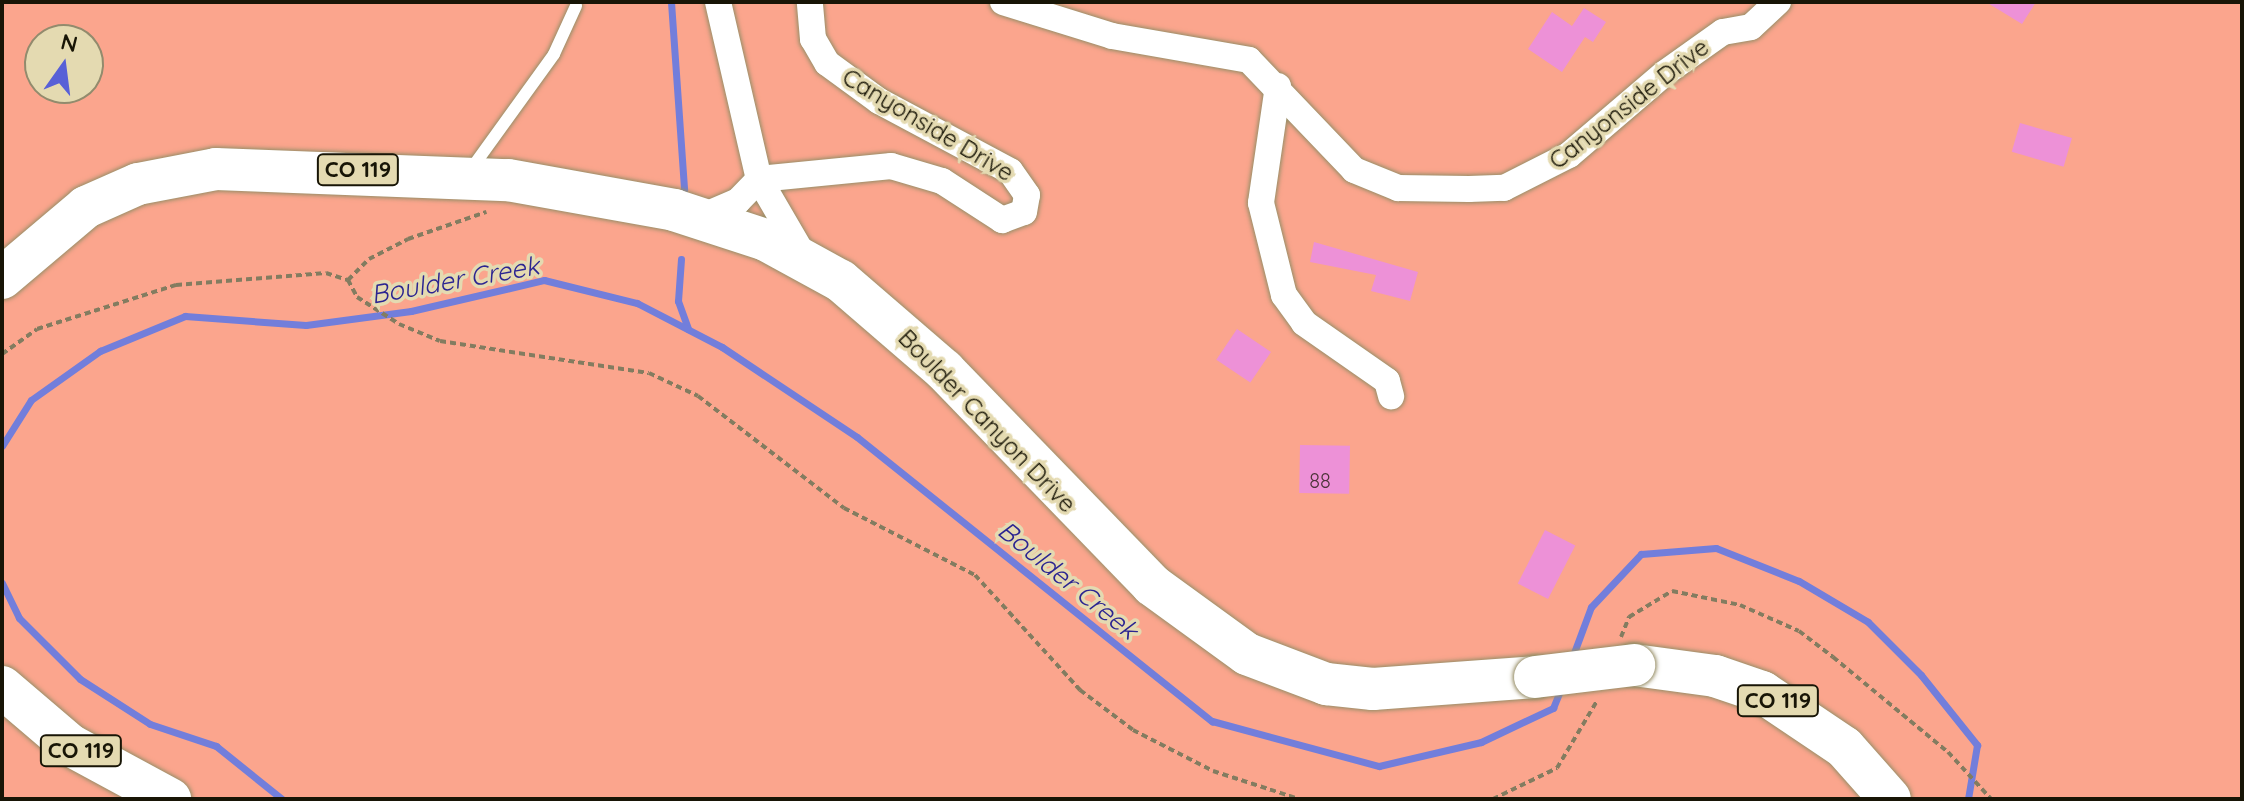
<!DOCTYPE html>
<html>
<head>
<meta charset="utf-8">
<style>
	body { margin:0 }
	#map { position:relative; width:2244px; height:801px; overflow:hidden; background:#e4dab1; font-family:Quicksand,sans-serif }
	div>[style] { position:absolute }
	.green>* { inset:0; background:#fba58d }
	.stream>* { height:7px; margin:-3.5px; padding:0 3.5px; transform-origin:3.5px; border-radius:3.5px; background:#727edb }
	.building>* { inset:0; background:#ed91d7; transform-origin:0 0 }
	.path>* { height:4px; margin-top:-2px; transform-origin:0; background:repeating-linear-gradient(90deg,#837c60 0 6px,transparent 0 10px) }
	.roads { filter:drop-shadow(0 0 2px #978e67) drop-shadow(0 0 2px #978e67) }
	.service>* { height:12px; margin:-6px; padding:0 6px; transform-origin:6px; border-radius:6px; background:#fff }
	.minor>* { height:26px; margin:-13px; padding:0 13px; transform-origin:13px; border-radius:13px; background:#fff }
	.primary>* { height:42px; margin:-21px; padding:0 21px; transform-origin:21px; border-radius:21px; background:#fff }
	.bridges { filter:drop-shadow(0 0 2px #978e67) drop-shadow(0 0 2px #978e67) }
	.primary-bridge>* { height:42px; margin:-21px; padding:0 21px; transform-origin:21px; border-radius:21px; background:#fff }
	span { translate:-50% -50%; white-space:nowrap; text-align:center; line-height:1.15; -webkit-text-stroke:7px #e4dab1; paint-order:stroke }
	.number-label { font-size:20px; color:#4d343a }
	.number-label span { -webkit-text-stroke-width:0 }
	.shield-label span { padding:2px 6px; background:#e4dab1; border:2px solid; border-radius:6px; -webkit-text-stroke-width:0 }
	.shield-label { font-size:22px; color:#181506; font-weight:700 }
	.street-label { font-size:24px; color:#181506 }
	.water-label { font-size:26px; color:#2b2491; font-style:italic }
	.frame { position:absolute; inset:0; border:4px solid #181506; pointer-events:none }
	.north { position:absolute; left:24px; top:24px; width:80px; height:80px; box-sizing:border-box; background:#e4dab1; border:2px solid #928b6d; border-radius:50%; rotate:14deg; font-size:22px; font-weight:700; line-height:32px; text-align:center; color:#181506 }
	.north::after { content:''; display:block; margin:auto; width:28px; height:36px; background:#5860d7; clip-path:polygon(50% 0,100% 100%,50% 72%,0 100%) }
</style>
</head>
<body>
<div id="map">
	<div class="green">
		<i style="clip-path:polygon(evenodd,2px 2px,2242px 2px,2242px 799px,2px 799px,2px 2px,40px 40px,88px 40px,88px 88px,40px 88px,40px 40px)"></i>
	</div>
	<div class="stream">
		<i style="left:671px;top:2px;width:188px;rotate:86deg"></i>
		<i style="left:681px;top:259px;width:42px;rotate:94.1deg"></i>
		<i style="left:678px;top:301px;width:30px;rotate:70deg"></i>
		<i style="left:2px;top:446px;width:54px;rotate:-57.8deg"></i>
		<i style="left:31px;top:400px;width:85px;rotate:-35.4deg"></i>
		<i style="left:100px;top:351px;width:92px;rotate:-22.4deg"></i>
		<i style="left:185px;top:316px;width:121px;rotate:4.3deg"></i>
		<i style="left:306px;top:325px;width:106px;rotate:-7.6deg"></i>
		<i style="left:411px;top:311px;width:137px;rotate:-13.1deg"></i>
		<i style="left:544px;top:280px;width:96px;rotate:13.9deg"></i>
		<i style="left:637px;top:303px;width:96px;rotate:27.4deg"></i>
		<i style="left:722px;top:347px;width:162px;rotate:33.7deg"></i>
		<i style="left:857px;top:437px;width:455px;rotate:38.7deg"></i>
		<i style="left:1212px;top:721px;width:173px;rotate:15.1deg"></i>
		<i style="left:1379px;top:766px;width:105px;rotate:-13.2deg"></i>
		<i style="left:1481px;top:742px;width:80px;rotate:-25.3deg"></i>
		<i style="left:1553px;top:708px;width:22px;rotate:-68deg"></i>
		<i style="left:2px;top:583px;width:39px;rotate:64deg"></i>
		<i style="left:19px;top:618px;width:86px;rotate:45deg"></i>
		<i style="left:80px;top:679px;width:83px;rotate:32.7deg"></i>
		<i style="left:150px;top:724px;width:70px;rotate:18.4deg"></i>
		<i style="left:216px;top:746px;width:85px;rotate:38.8deg"></i>
		<i style="left:1572px;top:658px;width:54px;rotate:-69.6deg"></i>
		<i style="left:1591px;top:607px;width:73px;rotate:-46.7deg"></i>
		<i style="left:1641px;top:554px;width:75px;rotate:-4.6deg"></i>
		<i style="left:1716px;top:548px;width:89px;rotate:21.7deg"></i>
		<i style="left:1799px;top:581px;width:80px;rotate:30.7deg"></i>
		<i style="left:1868px;top:622px;width:75px;rotate:45deg"></i>
		<i style="left:1921px;top:675px;width:90px;rotate:51.3deg"></i>
		<i style="left:1977px;top:745px;width:55px;rotate:99.5deg"></i>
	</div>
	<div class="building">
		<i style="clip-path:polygon(1986px 2px,2036px 2px,2022px 24px)"></i>
		<i style="clip-path:polygon(1584px 8px,1606px 22px,1593px 42px,1585px 37px,1562px 72px,1528px 49px,1552px 12px,1572px 26px)"></i>
		<i style="left:2020px;top:123px;width:54px;height:30px;rotate:16deg"></i>
		<i style="clip-path:polygon(1314px 242px,1418px 272px,1410px 301px,1371px 291px,1376px 275px,1310px 262px)"></i>
		<i style="left:1237px;top:329px;width:41px;height:37px;rotate:34deg"></i>
		<i style="left:1300px;top:445px;width:50px;height:48px;rotate:1deg"></i>
		<i style="left:1545px;top:530px;width:34px;height:60px;rotate:27deg"></i>
	</div>
	<div class="path">
		<i style="left:348px;top:280px;width:30px;rotate:-45deg"></i>
		<i style="left:369px;top:259px;width:44px;rotate:-27.1deg"></i>
		<i style="left:408px;top:239px;width:83px;rotate:-19.1deg"></i>
		<i style="left:2px;top:354px;width:43px;rotate:-35.5deg"></i>
		<i style="left:37px;top:329px;width:146px;rotate:-17.6deg"></i>
		<i style="left:176px;top:285px;width:150px;rotate:-4.6deg"></i>
		<i style="left:326px;top:273px;width:23px;rotate:18deg"></i>
		<i style="left:348px;top:280px;width:19px;rotate:62deg"></i>
		<i style="left:357px;top:297px;width:50px;rotate:32.7deg"></i>
		<i style="left:399px;top:324px;width:44px;rotate:22.5deg"></i>
		<i style="left:440px;top:341px;width:211px;rotate:8.7deg"></i>
		<i style="left:649px;top:373px;width:54px;rotate:25.1deg"></i>
		<i style="left:698px;top:396px;width:184px;rotate:37.5deg"></i>
		<i style="left:844px;top:508px;width:147px;rotate:27.1deg"></i>
		<i style="left:975px;top:575px;width:156px;rotate:47.6deg"></i>
		<i style="left:1080px;top:690px;width:66px;rotate:37deg"></i>
		<i style="left:1133px;top:730px;width:90px;rotate:27.1deg"></i>
		<i style="left:1213px;top:771px;width:90px;rotate:18deg"></i>
		<i style="left:1621px;top:637px;width:22px;rotate:-68deg"></i>
		<i style="left:1629px;top:617px;width:50px;rotate:-31.2deg"></i>
		<i style="left:1672px;top:591px;width:69px;rotate:11.6deg"></i>
		<i style="left:1740px;top:605px;width:64px;rotate:23.8deg"></i>
		<i style="left:1799px;top:631px;width:43px;rotate:37.4deg"></i>
		<i style="left:1833px;top:657px;width:149px;rotate:39.6deg"></i>
		<i style="left:1948px;top:752px;width:64px;rotate:47.5deg"></i>
		<i style="left:1493px;top:799px;width:71px;rotate:-25.8deg"></i>
		<i style="left:1557px;top:768px;width:78px;rotate:-59.2deg"></i>
	</div>
	<div class="roads">
		<div class="service">
			<i style="left:469px;top:172px;width:145px;rotate:-54.2deg"></i>
			<i style="left:554px;top:54px;width:53px;rotate:-65.4deg"></i>
		</div>
		<div class="minor">
			<i style="left:718px;top:2px;width:182px;rotate:77deg"></i>
			<i style="left:759px;top:179px;width:86px;rotate:59.8deg"></i>
			<i style="left:1003px;top:2px;width:114px;rotate:17.3deg"></i>
			<i style="left:1112px;top:36px;width:139px;rotate:9.9deg"></i>
			<i style="left:1249px;top:60px;width:152px;rotate:46.3deg"></i>
			<i style="left:1354px;top:170px;width:48px;rotate:22.2deg"></i>
			<i style="left:1398px;top:188px;width:71px;rotate:0.8deg"></i>
			<i style="left:1469px;top:189px;width:35px;rotate:-2deg"></i>
			<i style="left:1504px;top:188px;width:73px;rotate:-26.9deg"></i>
			<i style="left:1569px;top:155px;width:126px;rotate:-40.5deg"></i>
			<i style="left:1665px;top:73px;width:71px;rotate:-35.3deg"></i>
			<i style="left:1723px;top:32px;width:28px;rotate:-10deg"></i>
			<i style="left:1751px;top:27px;width:37px;rotate:-43deg"></i>
			<i style="left:1278px;top:86px;width:118px;rotate:98.3deg"></i>
			<i style="left:1261px;top:203px;width:95px;rotate:76deg"></i>
			<i style="left:1284px;top:295px;width:34px;rotate:54deg"></i>
			<i style="left:1304px;top:323px;width:101px;rotate:34.9deg"></i>
			<i style="left:1387px;top:381px;width:16px;rotate:75deg"></i>
			<i style="left:701px;top:217px;width:40px;rotate:-23.4deg"></i>
			<i style="left:738px;top:201px;width:30px;rotate:-46deg"></i>
			<i style="left:759px;top:179px;width:133px;rotate:-5.6deg"></i>
			<i style="left:891px;top:166px;width:53px;rotate:16.4deg"></i>
			<i style="left:942px;top:181px;width:72px;rotate:33deg"></i>
			<i style="left:1002px;top:220px;width:23px;rotate:-20deg"></i>
			<i style="left:1024px;top:212px;width:17px;rotate:-80deg"></i>
			<i style="left:1027px;top:195px;width:29px;rotate:-125deg"></i>
			<i style="left:1010px;top:171px;width:149px;rotate:-151.9deg"></i>
			<i style="left:879px;top:101px;width:64px;rotate:-143.8deg"></i>
			<i style="left:827px;top:63px;width:28px;rotate:-120deg"></i>
			<i style="left:813px;top:39px;width:37px;rotate:-95deg"></i>
		</div>
		<div class="primary">
			<i style="left:2px;top:278px;width:110px;rotate:-40.2deg"></i>
			<i style="left:86px;top:207px;width:57px;rotate:-23.9deg"></i>
			<i style="left:138px;top:184px;width:79px;rotate:-10.9deg"></i>
			<i style="left:216px;top:169px;width:292px;rotate:2.2deg"></i>
			<i style="left:508px;top:180px;width:169px;rotate:10.2deg"></i>
			<i style="left:674px;top:210px;width:97px;rotate:18.1deg"></i>
			<i style="left:766px;top:240px;width:85px;rotate:28.7deg"></i>
			<i style="left:841px;top:281px;width:136px;rotate:40.8deg"></i>
			<i style="left:944px;top:370px;width:299px;rotate:45.9deg"></i>
			<i style="left:1152px;top:585px;width:117px;rotate:36deg"></i>
			<i style="left:1247px;top:654px;width:85px;rotate:20.8deg"></i>
			<i style="left:1326px;top:684px;width:47px;rotate:6.1deg"></i>
			<i style="left:1373px;top:689px;width:162px;rotate:-4.2deg"></i>
			<i style="left:1634px;top:665px;width:82px;rotate:7.7deg"></i>
			<i style="left:1715px;top:676px;width:50px;rotate:18.8deg"></i>
			<i style="left:1762px;top:692px;width:99px;rotate:33.9deg"></i>
			<i style="left:1844px;top:747px;width:69px;rotate:48.5deg"></i>
			<i style="left:2px;top:687px;width:89px;rotate:40.5deg"></i>
			<i style="left:70px;top:745px;width:114px;rotate:28.4deg"></i>
		</div>
	</div>
	<div class="bridges">
		<div class="primary-bridge">
			<i style="left:1535px;top:677px;width:100px;rotate:-6.9deg"></i>
		</div>
	</div>
	<div class="number-label">
		<span style="left:1320px;top:480px">88</span>
	</div>
	<div class="shield-label">
		<span style="left:358px;top:170px">CO 119</span>
		<span style="left:1778px;top:701px">CO 119</span>
		<span style="left:81px;top:751px">CO 119</span>
	</div>
	<div class="street-label">
		<span style="left:1629px;top:104px;rotate:-38deg">Canyonside Drive</span>
		<span style="left:928px;top:125px;rotate:31deg">Canyonside Drive</span>
		<span style="left:987px;top:421px;rotate:46deg">Boulder Canyon Drive</span>
	</div>
	<div class="water-label">
		<span style="left:455px;top:280px;rotate:-10deg">Boulder Creek</span>
		<span style="left:1068px;top:580px;rotate:39deg">Boulder Creek</span>
	</div>
	<div class="frame"></div>
	<div class="north">N</div>
</div>
</body>
</html>
